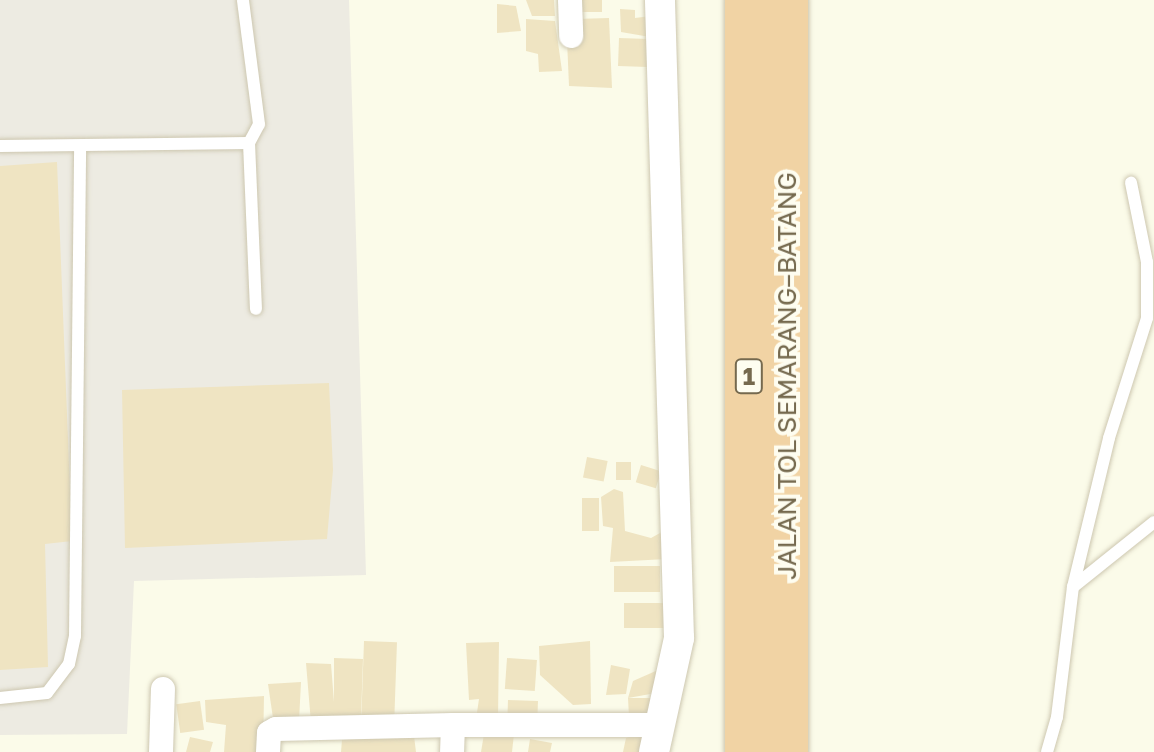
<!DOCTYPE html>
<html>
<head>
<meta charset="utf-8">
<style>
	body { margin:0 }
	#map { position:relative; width:1154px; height:752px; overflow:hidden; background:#fbfbe9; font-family:"Golos Text",sans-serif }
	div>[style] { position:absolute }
	.industrial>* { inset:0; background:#edebe2 }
	.building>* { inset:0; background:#efe4c2; transform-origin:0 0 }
	.roads { filter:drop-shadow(0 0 2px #cdc7b0) drop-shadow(0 0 2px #cdc7b0) }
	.service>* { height:12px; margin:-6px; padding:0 6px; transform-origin:6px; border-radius:6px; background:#fff }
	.minor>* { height:24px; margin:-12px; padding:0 12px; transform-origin:12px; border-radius:12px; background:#fff }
	.tertiary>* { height:30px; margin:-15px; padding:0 15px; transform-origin:15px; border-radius:15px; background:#fff }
	.motorway>* { height:44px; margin:-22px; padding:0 22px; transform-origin:22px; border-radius:22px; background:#f1d3a4 }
	span { translate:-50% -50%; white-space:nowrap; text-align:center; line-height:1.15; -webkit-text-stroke:8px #fefdf0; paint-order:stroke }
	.shield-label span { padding:2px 6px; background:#fefdf0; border:2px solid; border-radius:6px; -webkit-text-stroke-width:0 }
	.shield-label { font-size:24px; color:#75694e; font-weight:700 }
	.street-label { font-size:26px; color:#75694e }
</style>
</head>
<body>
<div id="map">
	<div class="industrial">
		<i style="clip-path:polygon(0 0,349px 0,366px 575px,134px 581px,127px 734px,0 735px)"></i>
	</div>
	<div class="building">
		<i style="clip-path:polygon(526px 0,554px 0,555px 16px,532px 16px)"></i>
		<i style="left:575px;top:0;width:27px;height:12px"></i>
		<i style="clip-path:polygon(497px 4px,516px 6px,521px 31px,497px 33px)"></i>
		<i style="clip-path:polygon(620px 9px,635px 10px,635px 18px,651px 16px,650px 37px,621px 32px)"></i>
		<i style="clip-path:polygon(609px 18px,612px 88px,569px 86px,567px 40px,575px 19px)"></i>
		<i style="clip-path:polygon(526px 19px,555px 21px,562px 71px,539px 72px,538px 54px,526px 51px)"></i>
		<i style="left:619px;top:38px;width:37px;height:28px;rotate:2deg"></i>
		<i style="clip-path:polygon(57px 162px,72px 541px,45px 544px,48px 667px,0 670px,0 166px)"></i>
		<i style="clip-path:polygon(329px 383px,333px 470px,327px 539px,125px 548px,122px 390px)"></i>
		<i style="left:587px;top:457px;width:21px;height:21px;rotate:11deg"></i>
		<i style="left:616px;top:462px;width:15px;height:18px"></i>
		<i style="left:641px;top:465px;width:21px;height:18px;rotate:17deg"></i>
		<i style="clip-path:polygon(614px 489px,623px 492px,625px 531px,651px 538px,669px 528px,667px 559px,610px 562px,613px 528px,603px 526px,601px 497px)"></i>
		<i style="left:582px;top:498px;width:17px;height:33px"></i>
		<i style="left:660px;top:566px;width:26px;height:46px;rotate:90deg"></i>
		<i style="left:624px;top:603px;width:44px;height:25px"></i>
		<i style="left:364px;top:641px;width:33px;height:82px;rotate:2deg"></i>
		<i style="clip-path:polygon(590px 641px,591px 704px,573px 705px,540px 675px,539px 646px)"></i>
		<i style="clip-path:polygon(499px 642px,498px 718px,476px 719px,479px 699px,469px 700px,466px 643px)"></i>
		<i style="clip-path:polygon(334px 658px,363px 659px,361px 717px,311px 723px,306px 663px,331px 664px,334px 702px)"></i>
		<i style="left:507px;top:658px;width:30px;height:31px;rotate:4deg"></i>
		<i style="clip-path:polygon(611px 665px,630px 669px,626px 694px,606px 695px)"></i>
		<i style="clip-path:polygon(658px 670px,656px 693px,628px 698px,652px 698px,652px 719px,629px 717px,628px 698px,633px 681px)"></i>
		<i style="clip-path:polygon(301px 682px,299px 721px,274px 725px,268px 684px)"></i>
		<i style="clip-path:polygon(264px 696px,263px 752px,224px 752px,226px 725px,206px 722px,205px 700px)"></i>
		<i style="left:508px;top:700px;width:30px;height:17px;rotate:2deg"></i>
		<i style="left:200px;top:701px;width:29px;height:24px;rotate:82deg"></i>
		<i style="clip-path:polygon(485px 728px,514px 734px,512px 752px,481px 752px)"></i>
		<i style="clip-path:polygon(654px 729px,644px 752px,623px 752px,626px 738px)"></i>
		<i style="clip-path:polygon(367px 736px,414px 736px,416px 752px,341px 752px,342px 740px)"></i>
		<i style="clip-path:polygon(190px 737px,213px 742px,210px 752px,186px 752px)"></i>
		<i style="clip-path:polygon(530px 739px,552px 743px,550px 752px,528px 752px)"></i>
	</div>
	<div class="roads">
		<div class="service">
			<i style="left:249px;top:143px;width:166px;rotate:87.6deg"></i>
			<i style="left:0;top:146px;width:249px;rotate:-0.7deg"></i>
			<i style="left:249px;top:143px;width:21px;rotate:-62deg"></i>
			<i style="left:259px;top:124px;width:125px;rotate:-97.4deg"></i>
			<i style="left:1073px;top:587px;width:104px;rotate:-38.7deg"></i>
			<i style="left:0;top:698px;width:47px;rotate:-6.1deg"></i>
			<i style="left:47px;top:693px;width:36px;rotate:-53deg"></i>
			<i style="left:69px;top:664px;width:29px;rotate:-78deg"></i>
			<i style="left:75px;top:636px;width:488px;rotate:-89.4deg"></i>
			<i style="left:1047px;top:752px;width:36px;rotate:-74deg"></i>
			<i style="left:1057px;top:717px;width:131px;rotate:-83deg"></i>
			<i style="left:1073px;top:587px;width:153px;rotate:-76.4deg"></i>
			<i style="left:1109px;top:438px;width:126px;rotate:-72.4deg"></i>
			<i style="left:1147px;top:318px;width:56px;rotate:-90deg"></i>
			<i style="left:1147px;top:262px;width:81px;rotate:-101.4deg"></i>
		</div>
		<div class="minor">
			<i style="left:570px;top:0;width:36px;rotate:88deg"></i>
			<i style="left:453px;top:725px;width:208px"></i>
			<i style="left:161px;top:752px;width:63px;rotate:-88.2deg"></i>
			<i style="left:268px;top:752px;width:19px;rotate:-87deg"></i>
			<i style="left:269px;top:733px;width:8px;rotate:-30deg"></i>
			<i style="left:276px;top:729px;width:177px;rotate:-1.3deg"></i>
			<i style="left:453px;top:725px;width:27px;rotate:92deg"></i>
		</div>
		<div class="tertiary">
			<i style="left:654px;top:752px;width:117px;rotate:-77.6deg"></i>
			<i style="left:679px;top:638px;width:638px;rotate:-91.71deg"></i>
		</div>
		<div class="motorway">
			<i style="left:747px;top:0;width:752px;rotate:90deg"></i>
			<i style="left:786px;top:752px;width:752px;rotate:-90deg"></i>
		</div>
	</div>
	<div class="shield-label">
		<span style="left:749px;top:376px">1</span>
	</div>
	<div class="street-label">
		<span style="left:787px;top:376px;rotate:-90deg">JALAN TOL SEMARANG–BATANG</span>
	</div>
</div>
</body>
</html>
